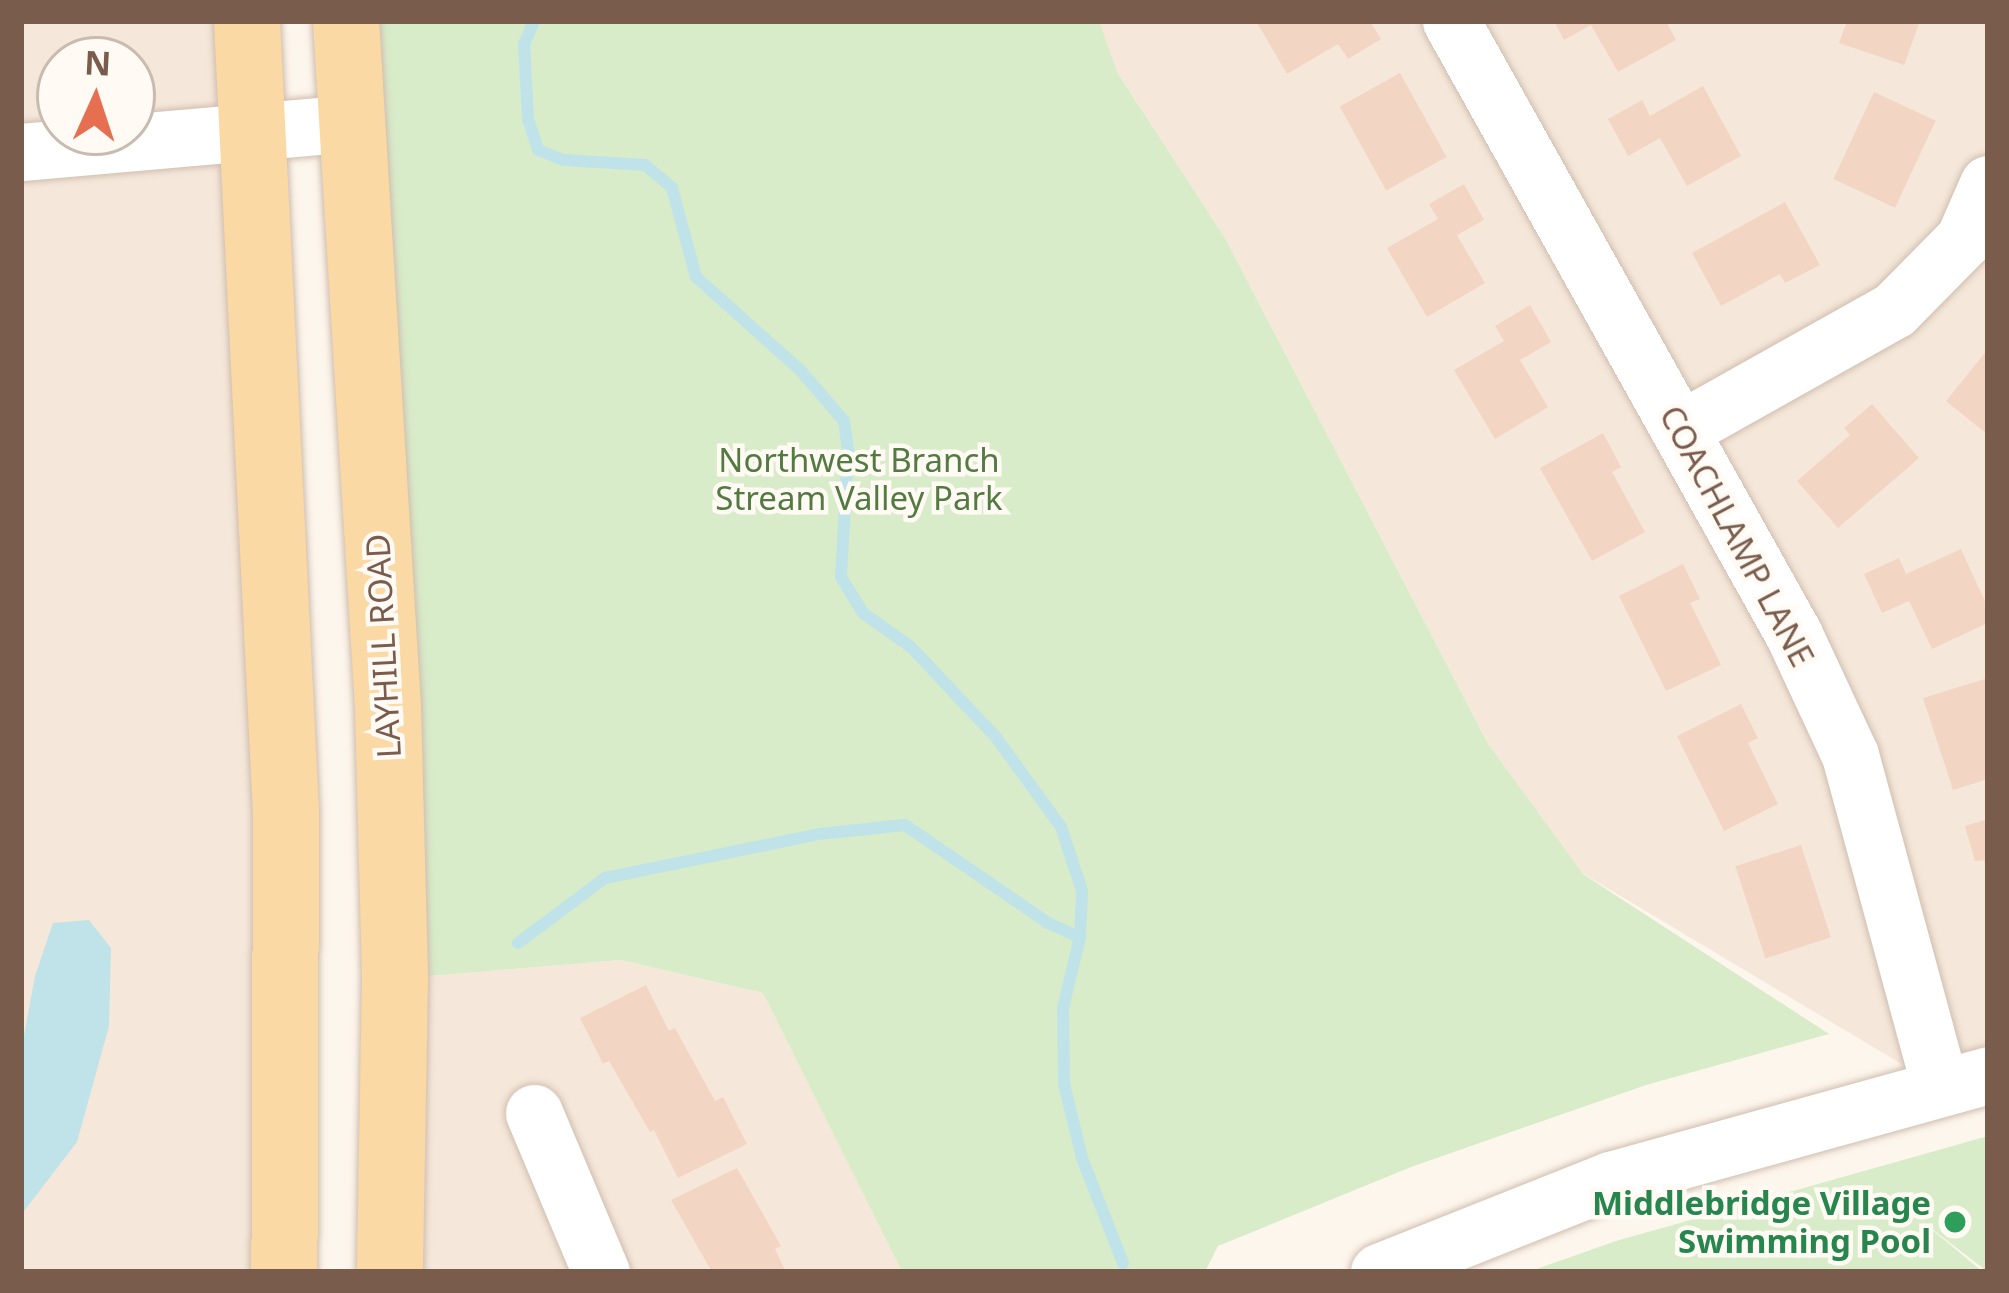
<!DOCTYPE html>
<html>
<head>
<meta charset="utf-8">
<style>
	body { margin:0 }
	#map { position:relative; width:2009px; height:1293px; overflow:hidden; background:#fdf6ec; font-family:"Noto Sans",sans-serif }
	div>[style] { position:absolute }
	.residential>* { inset:0; background:#f5e8da }
	.green>* { inset:0; background:#d8ecc9 }
	.water>* { inset:0; background:#bfe3e8 }
	.stream>* { height:12px; margin:-6px; padding:0 6px; transform-origin:6px; border-radius:6px; background:#bfe3e8 }
	.building>* { inset:0; background:#f3d5c3; transform-origin:0 0 }
	.roads { filter:drop-shadow(0 0 3px #d1beb0) drop-shadow(0 0 3px #d1beb0) }
	.minor>* { height:57px; margin:-28.5px; padding:0 28.5px; transform-origin:28.5px; border-radius:28.5px; background:#fff }
	.major>* { height:66px; margin:-33px; padding:0 33px; transform-origin:33px; border-radius:33px; background:#fbd9a5 }
	.dots>* { width:33px; height:33px; translate:-50% -50%; box-sizing:border-box; border:6px solid #fffaf3; border-radius:50% }
	span { translate:-50% -50%; white-space:nowrap; text-align:center; line-height:1.15; -webkit-text-stroke:9px #fffaf3; paint-order:stroke }
	.park-label { font-size:33px; color:#537a41 }
	.street-label { font-size:33px; color:#7a5c4d }
	.leisure-label { font-size:33px; color:#27864d; font-weight:700 }
	.right { translate:-100% -50%; text-align:right }
	.frame { position:absolute; inset:0; border:24px solid #7a5c4d; pointer-events:none }
	.north { position:absolute; left:36px; top:36px; width:120px; height:120px; box-sizing:border-box; background:#fffaf3; border:3px solid #cabbb1; border-radius:50%; rotate:3deg; font-size:33px; font-weight:700; line-height:48px; text-align:center; color:#7a5c4d }
	.north::after { content:''; display:block; margin:auto; width:42px; height:54px; background:#e76f51; clip-path:polygon(50% 0,100% 100%,50% 72%,0 100%) }
</style>
</head>
<body>
<div id="map">
	<div class="residential">
		<i style="clip-path:polygon(evenodd,21px 21px,247px 21px,280px 1272px,21px 1272px,21px 21px,60px 60px,132px 60px,132px 132px,60px 132px,60px 60px)"></i>
		<i style="clip-path:polygon(1084px 21px,1988px 21px,1988px 1075px,1940px 1087px,1567px 864px,1488px 744px,1225px 238px)"></i>
		<i style="clip-path:polygon(621px 960px,763px 993px,902px 1272px,397px 1272px,395px 979px)"></i>
	</div>
	<div class="green">
		<i style="clip-path:polygon(346px 21px,1099px 21px,1117px 72px,1225px 238px,1488px 744px,1583px 874px,1829px 1034px,1646px 1085px,1411px 1167px,1218px 1246px,1205px 1272px,902px 1272px,763px 993px,621px 960px,395px 979px)"></i>
		<i style="clip-path:polygon(1988px 1136px,1988px 1272px,1919px 1219px,1983px 1272px,1528px 1272px,1616px 1241px)"></i>
	</div>
	<div class="water">
		<i style="clip-path:polygon(89px 920px,111px 948px,109px 1026px,77px 1142px,21px 1215px,21px 1052px,35px 976px,53px 923px)"></i>
	</div>
	<div class="stream">
		<i style="left:534px;top:21px;width:25px;rotate:113deg"></i>
		<i style="left:524px;top:44px;width:75px;rotate:86.9deg"></i>
		<i style="left:528px;top:119px;width:33px;rotate:72deg"></i>
		<i style="left:538px;top:150px;width:28px;rotate:21deg"></i>
		<i style="left:564px;top:160px;width:81px;rotate:3.5deg"></i>
		<i style="left:645px;top:165px;width:35px;rotate:40deg"></i>
		<i style="left:672px;top:188px;width:92px;rotate:74.9deg"></i>
		<i style="left:696px;top:277px;width:141px;rotate:41.8deg"></i>
		<i style="left:801px;top:371px;width:66px;rotate:49.3deg"></i>
		<i style="left:844px;top:421px;width:30px;rotate:82deg"></i>
		<i style="left:848px;top:451px;width:126px;rotate:93.2deg"></i>
		<i style="left:841px;top:577px;width:42px;rotate:58.6deg"></i>
		<i style="left:863px;top:613px;width:59px;rotate:35.3deg"></i>
		<i style="left:911px;top:647px;width:122px;rotate:46.7deg"></i>
		<i style="left:995px;top:736px;width:112px;rotate:54deg"></i>
		<i style="left:1061px;top:827px;width:67px;rotate:71.8deg"></i>
		<i style="left:1082px;top:891px;width:46px;rotate:92.5deg"></i>
		<i style="left:1080px;top:937px;width:73px;rotate:103.5deg"></i>
		<i style="left:1063px;top:1008px;width:76px;rotate:89.2deg"></i>
		<i style="left:1064px;top:1084px;width:76px;rotate:76.3deg"></i>
		<i style="left:1082px;top:1158px;width:113px;rotate:68.7deg"></i>
		<i style="left:518px;top:943px;width:109px;rotate:-36.8deg"></i>
		<i style="left:605px;top:878px;width:218px;rotate:-11.6deg"></i>
		<i style="left:819px;top:834px;width:86px;rotate:-6deg"></i>
		<i style="left:905px;top:825px;width:173px;rotate:34.4deg"></i>
		<i style="left:1048px;top:923px;width:35px;rotate:24deg"></i>
	</div>
	<div class="building">
		<i style="clip-path:polygon(1256px 21px,1370px 21px,1381px 39px,1348px 59px,1338px 44px,1287px 74px)"></i>
		<i style="clip-path:polygon(1554px 21px,1666px 21px,1676px 40px,1618px 72px,1591px 25px,1564px 40px)"></i>
		<i style="clip-path:polygon(1847px 21px,1920px 21px,1904px 65px,1839px 43px)"></i>
		<i style="left:1400px;top:73px;width:96px;height:69px;rotate:61deg"></i>
		<i style="clip-path:polygon(1703px 86px,1741px 156px,1687px 186px,1660px 138px,1628px 156px,1608px 119px,1642px 100px,1650px 116px)"></i>
		<i style="left:1874px;top:92px;width:68px;height:96px;rotate:25deg"></i>
		<i style="clip-path:polygon(1464px 184px,1484px 220px,1457px 235px,1485px 283px,1427px 317px,1387px 248px,1438px 219px,1429px 204px)"></i>
		<i style="clip-path:polygon(1785px 202px,1820px 265px,1785px 283px,1780px 274px,1721px 306px,1692px 253px)"></i>
		<i style="clip-path:polygon(1530px 305px,1551px 342px,1520px 360px,1548px 407px,1495px 439px,1454px 370px,1504px 341px,1495px 326px)"></i>
		<i style="clip-path:polygon(1988px 349px,1988px 435px,1946px 401px)"></i>
		<i style="clip-path:polygon(1872px 404px,1919px 458px,1838px 528px,1797px 481px,1850px 435px,1844px 428px)"></i>
		<i style="clip-path:polygon(1603px 433px,1621px 467px,1612px 472px,1645px 532px,1592px 561px,1540px 468px)"></i>
		<i style="clip-path:polygon(1961px 549px,1988px 608px,1988px 623px,1932px 649px,1909px 601px,1882px 613px,1864px 574px,1899px 558px,1906px 574px)"></i>
		<i style="clip-path:polygon(1683px 564px,1700px 599px,1690px 603px,1721px 665px,1666px 691px,1619px 596px)"></i>
		<i style="clip-path:polygon(1988px 678px,1988px 779px,1953px 790px,1923px 698px)"></i>
		<i style="clip-path:polygon(1741px 704px,1758px 738px,1748px 743px,1778px 804px,1724px 831px,1677px 736px)"></i>
		<i style="clip-path:polygon(1988px 819px,1988px 869px,1987px 869px,1984px 860px,1975px 861px,1965px 826px)"></i>
		<i style="left:1801px;top:845px;width:97px;height:69px;rotate:72deg"></i>
		<i style="clip-path:polygon(646px 985px,669px 1031px,675px 1028px,715px 1101px,723px 1097px,747px 1144px,678px 1178px,654px 1130px,650px 1132px,609px 1061px,603px 1064px,580px 1018px)"></i>
		<i style="clip-path:polygon(737px 1168px,781px 1246px,775px 1249px,786px 1272px,712px 1272px,671px 1200px)"></i>
	</div>
	<div class="roads">
		<div class="minor">
			<i style="left:1451px;top:21px;width:703px;rotate:60.81deg"></i>
			<i style="left:1794px;top:635px;width:132px;rotate:65deg"></i>
			<i style="left:1850px;top:755px;width:344px;rotate:74.8deg"></i>
			<i style="left:21px;top:152px;width:332px;rotate:-5deg"></i>
			<i style="left:1680px;top:430px;width:245px;rotate:-29.3deg"></i>
			<i style="left:1894px;top:310px;width:100px;rotate:-45.4deg"></i>
			<i style="left:1964px;top:239px;width:60px;rotate:-66.4deg"></i>
			<i style="left:534px;top:1113px;width:173px;rotate:67.2deg"></i>
			<i style="left:1379px;top:1272px;width:249px;rotate:-21.7deg"></i>
			<i style="left:1610px;top:1180px;width:392px;rotate:-15.5deg"></i>
		</div>
		<div class="major">
			<i style="left:247px;top:21px;width:793px;rotate:87.18deg"></i>
			<i style="left:286px;top:813px;width:459px;rotate:90.2deg"></i>
			<i style="left:346px;top:21px;width:688px;rotate:86.5deg"></i>
			<i style="left:388px;top:708px;width:271px;rotate:88.5deg"></i>
			<i style="left:395px;top:979px;width:293px;rotate:91deg"></i>
		</div>
	</div>
	<div class="dots">
		<i style="left:1955px;top:1222px;background:#2e9e5b"></i>
	</div>
	<div class="park-label">
		<span style="left:859px;top:479px">Northwest Branch<br>Stream Valley Park</span>
	</div>
	<div class="street-label">
		<span style="left:1737px;top:536px;rotate:62deg">COACHLAMP LANE</span>
		<span style="left:383px;top:646px;rotate:-93deg">LAYHILL ROAD</span>
	</div>
	<div class="leisure-label">
		<span class="right" style="left:1931px;top:1222px">Middlebridge Village<br>Swimming Pool</span>
	</div>
	<div class="frame"></div>
	<div class="north">N</div>
</div>
</body>
</html>
